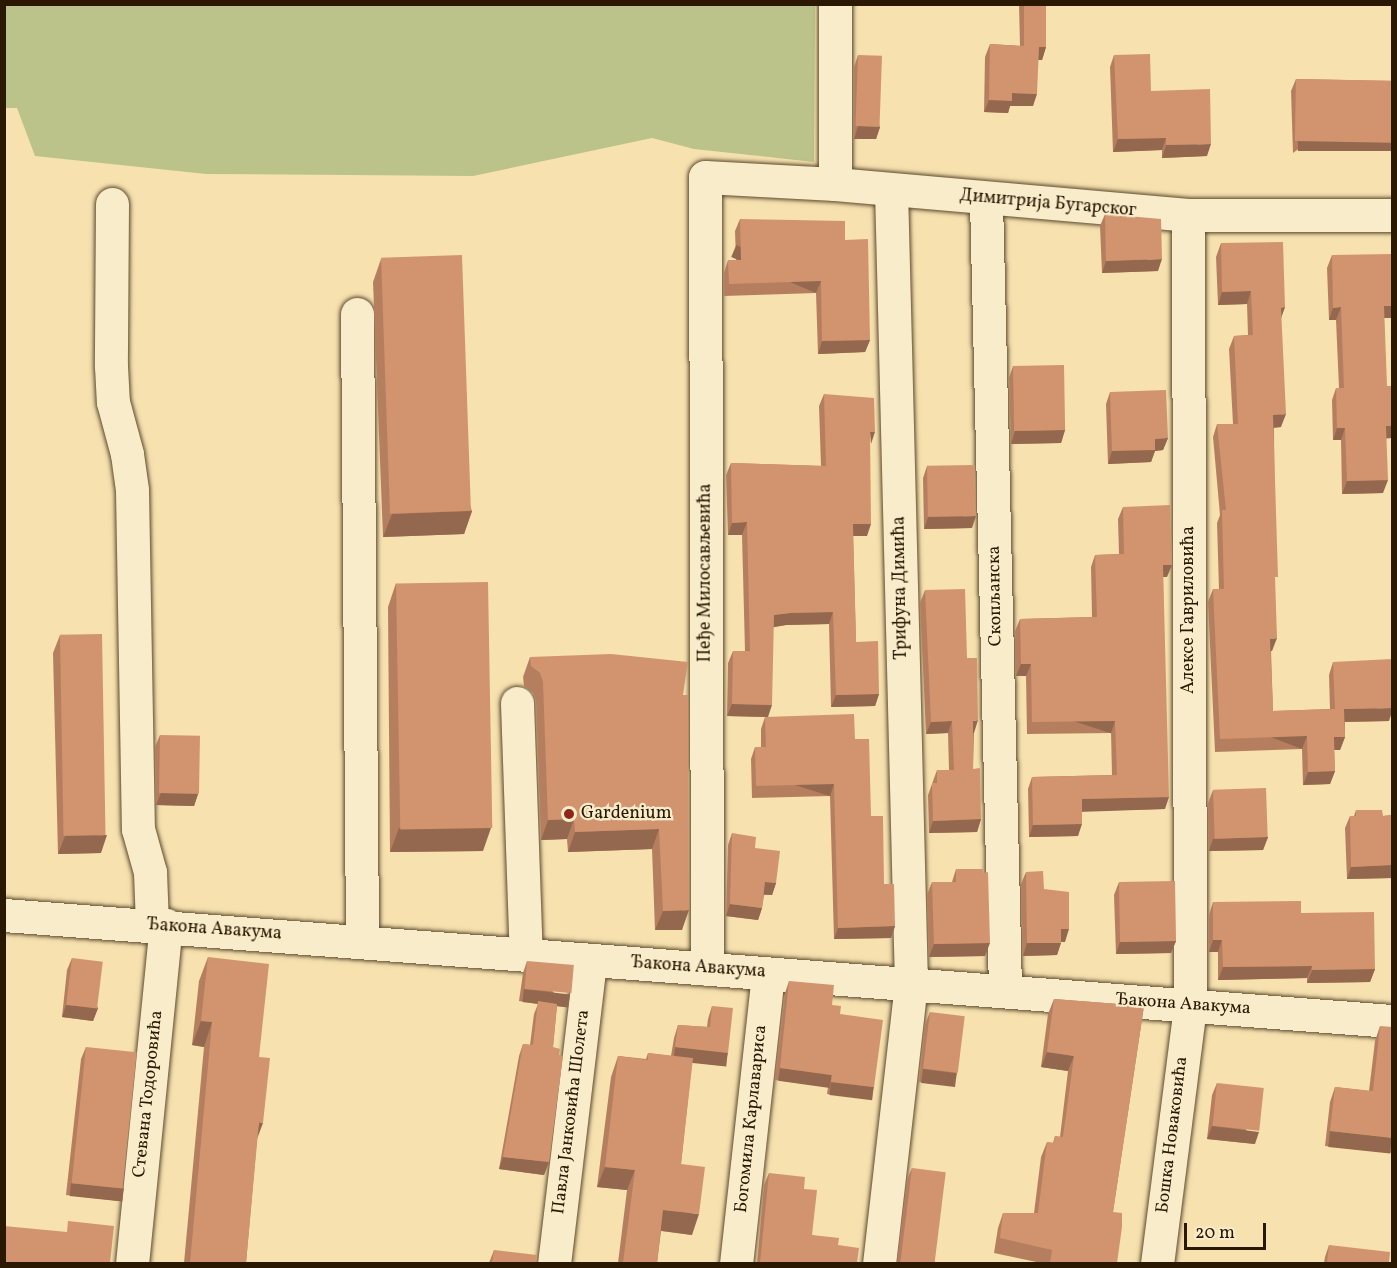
<!DOCTYPE html>
<html>
<head>
<meta charset="utf-8">
<style>
	body { margin:0 }
	#map { position:relative; width:1397px; height:1268px; overflow:hidden; background:#f6e1af; font-family:Vollkorn,serif }
	div>[style] { position:absolute }
	.green>* { inset:0; background:#bbc38b }
	.roads { filter:drop-shadow(0 0 2px #5d4a2d) drop-shadow(0 0 2px #5d4a2d) }
	.minor>* { height:33px; margin:-16.5px; padding:0 16.5px; transform-origin:16.5px; border-radius:16.5px; background:#f9eccb }
	.wall>* { inset:0; background:#b57f5f }
	.shaded-wall>* { inset:0; background:#93684e; transform-origin:0 0 }
	.building>* { inset:0; background:#d2946f; transform-origin:0 0 }
	.dots>* { width:16px; height:16px; translate:-50% -50%; box-sizing:border-box; border:3px solid #f9eccb; border-radius:50% }
	span { translate:-50% -50%; white-space:nowrap; text-align:center; line-height:1.15; -webkit-text-stroke:4.5px #f9eccb; paint-order:stroke }
	.street-label { font-size:18px; color:#2a1802 }
	.poi-label { font-size:18px; color:#2a1802 }
	.left { translate:0 -50%; text-align:left }
	.frame { position:absolute; inset:0; border:6px solid #2a1802; pointer-events:none }
	.scale { position:absolute; left:1184px; top:1223px; width:82px; height:27px; box-sizing:border-box; border:3px solid #2a1802; border-top:0; padding-left:8px; font-size:18px; line-height:21px; white-space:nowrap; color:#2a1802; -webkit-text-stroke:4px #f9eccb; paint-order:stroke }
</style>
</head>
<body>
<div id="map">
	<div class="green">
		<i style="clip-path:polygon(4px 5px,815px 5px,814px 162px,694px 149px,652px 138px,473px 176px,206px 174px,35px 156px,17px 108px,5px 108px)"></i>
	</div>
	<div class="roads">
		<div class="minor">
			<i style="left:835px;top:4px;width:180px;rotate:90deg"></i>
			<i style="left:986px;top:200px;width:791px;rotate:88.62deg"></i>
			<i style="left:112px;top:204px;width:162px;rotate:90.4deg"></i>
			<i style="left:111px;top:366px;width:36px;rotate:87deg"></i>
			<i style="left:113px;top:402px;width:54px;rotate:74.9deg"></i>
			<i style="left:127px;top:454px;width:36px;rotate:82deg"></i>
			<i style="left:132px;top:490px;width:339px;rotate:89deg"></i>
			<i style="left:138px;top:829px;width:45px;rotate:74.4deg"></i>
			<i style="left:150px;top:872px;width:53px;rotate:87.8deg"></i>
			<i style="left:357px;top:314px;width:628px;rotate:89.54deg"></i>
			<i style="left:517px;top:703px;width:252px;rotate:88deg"></i>
			<i style="left:4px;top:915px;width:1392px;rotate:4.37deg"></i>
			<i style="left:707px;top:969px;width:792px;rotate:-90.14deg"></i>
			<i style="left:705px;top:177px;width:130px;rotate:3.1deg"></i>
			<i style="left:835px;top:184px;width:354px;rotate:5deg"></i>
			<i style="left:1188px;top:215px;width:204px"></i>
			<i style="left:132px;top:1264px;width:341px;rotate:-84.3deg"></i>
			<i style="left:554px;top:1264px;width:306px;rotate:-83.2deg"></i>
			<i style="left:736px;top:1264px;width:292px;rotate:-83.7deg"></i>
			<i style="left:879px;top:1264px;width:282px;rotate:-83.5deg"></i>
			<i style="left:911px;top:984px;width:793px;rotate:-91.44deg"></i>
			<i style="left:1157px;top:1264px;width:260px;rotate:-82.7deg"></i>
			<i style="left:1190px;top:1006px;width:791px;rotate:-90.14deg"></i>
		</div>
	</div>
	<div class="wall">
		<i style="clip-path:polygon(1019px 4px,1046px 4px,1046px 47px,1042px 60px,1038px 60px,1033px 106px,1010px 106px,1008px 113px,984px 112px,985px 57px,990px 44px,1020px 46px)"></i>
		<i style="clip-path:polygon(858px 55px,880px 127px,876px 139px,854px 139px,854px 67px)"></i>
		<i style="clip-path:polygon(1114px 55px,1151px 91px,1207px 156px,1162px 158px,1162px 150px,1113px 152px,1110px 67px)"></i>
		<i style="clip-path:polygon(1296px 79px,1392px 81px,1293px 153px,1291px 91px)"></i>
		<i style="clip-path:polygon(1105px 214px,1158px 271px,1102px 273px,1100px 226px)"></i>
		<i style="clip-path:polygon(740px 219px,845px 240px,870px 340px,865px 352px,818px 354px,816px 293px,724px 296px,724px 273px,728px 260px,736px 260px,735px 231px)"></i>
		<i style="clip-path:polygon(1221px 243px,1285px 307px,1281px 317px,1281px 427px,1274px 428px,1275px 585px,1272px 651px,1271px 651px,1273px 711px,1330px 709px,1329px 675px,1333px 662px,1389px 721px,1345px 722px,1345px 737px,1340px 750px,1334px 750px,1335px 771px,1330px 784px,1303px 785px,1302px 749px,1215px 752px,1208px 602px,1213px 589px,1219px 589px,1217px 523px,1220px 515px,1213px 437px,1217px 424px,1233px 424px,1229px 349px,1234px 336px,1248px 335px,1247px 304px,1218px 305px,1216px 257px)"></i>
		<i style="clip-path:polygon(1332px 255px,1384px 318px,1386px 439px,1383px 493px,1342px 494px,1341px 440px,1333px 440px,1332px 400px,1336px 388px,1339px 388px,1336px 320px,1329px 320px,1327px 268px)"></i>
		<i style="clip-path:polygon(381px 259px,472px 511px,464px 534px,383px 537px,373px 282px)"></i>
		<i style="clip-path:polygon(1013px 366px,1065px 430px,1061px 443px,1011px 444px,1009px 378px)"></i>
		<i style="clip-path:polygon(1110px 392px,1168px 438px,1163px 450px,1155px 451px,1151px 462px,1108px 464px,1106px 404px)"></i>
		<i style="clip-path:polygon(824px 394px,870px 444px,867px 536px,853px 536px,856px 642px,879px 694px,875px 706px,831px 707px,829px 624px,786px 625px,773px 627px,768px 717px,855px 739px,884px 884px,895px 926px,891px 938px,834px 939px,830px 796px,752px 798px,751px 759px,755px 747px,761px 747px,761px 729px,765px 717px,727px 716px,728px 663px,733px 651px,745px 651px,742px 535px,728px 535px,726px 475px,731px 463px,821px 466px,819px 406px)"></i>
		<i style="clip-path:polygon(927px 466px,972px 528px,924px 529px,923px 478px)"></i>
		<i style="clip-path:polygon(1123px 507px,1167px 577px,1163px 577px,1165px 809px,1082px 811px,1078px 836px,1029px 837px,1028px 789px,1032px 777px,1112px 775px,1111px 733px,1027px 734px,1026px 676px,1016px 676px,1015px 631px,1020px 619px,1092px 617px,1091px 567px,1095px 555px,1119px 554px,1118px 519px)"></i>
		<i style="clip-path:polygon(396px 583px,483px 851px,390px 852px,388px 607px)"></i>
		<i style="clip-path:polygon(925px 590px,967px 658px,974px 733px,973px 769px,981px 819px,977px 832px,929px 833px,928px 795px,937px 770px,949px 770px,948px 733px,926px 734px,920px 603px)"></i>
		<i style="clip-path:polygon(60px 635px,101px 853px,58px 854px,53px 653px)"></i>
		<i style="clip-path:polygon(530px 657px,683px 695px,682px 930px,655px 930px,652px 849px,568px 852px,567px 839px,541px 840px,536px 702px,533px 693px,524px 686px,523px 677px)"></i>
		<i style="clip-path:polygon(160px 735px,198px 794px,194px 806px,156px 805px,155px 747px)"></i>
		<i style="clip-path:polygon(1213px 790px,1268px 837px,1263px 850px,1209px 851px,1208px 803px)"></i>
		<i style="clip-path:polygon(1356px 810px,1383px 816px,1392px 815px,1392px 878px,1347px 879px,1345px 828px,1350px 816px,1354px 816px)"></i>
		<i style="clip-path:polygon(732px 833px,755px 848px,776px 883px,772px 895px,764px 895px,762px 908px,758px 920px,726px 916px,728px 845px)"></i>
		<i style="clip-path:polygon(956px 869px,983px 873px,985px 956px,929px 957px,927px 895px,932px 882px,952px 882px)"></i>
		<i style="clip-path:polygon(1026px 872px,1044px 889px,1065px 942px,1061px 942px,1057px 955px,1023px 956px,1021px 884px)"></i>
		<i style="clip-path:polygon(1119px 882px,1176px 941px,1171px 953px,1116px 954px,1114px 895px)"></i>
		<i style="clip-path:polygon(1213px 902px,1301px 913px,1375px 969px,1370px 982px,1307px 983px,1307px 978px,1218px 980px,1218px 952px,1209px 952px,1209px 915px)"></i>
		<i style="clip-path:polygon(208px 957px,259px 1057px,257px 1139px,246px 1263px,184px 1263px,204px 1047px,192px 1045px,199px 981px)"></i>
		<i style="clip-path:polygon(72px 958px,98px 1008px,93px 1021px,62px 1017px,67px 970px)"></i>
		<i style="clip-path:polygon(527px 961px,566px 1007px,557px 1006px,553px 1047px,549px 1162px,544px 1175px,499px 1169px,519px 1056px,523px 1044px,530px 1045px,534px 1014px,538px 1004px,519px 1001px,523px 973px)"></i>
		<i style="clip-path:polygon(789px 981px,832px 1005px,840px 1014px,874px 1087px,870px 1099px,827px 1094px,828px 1087px,775px 1080px,785px 993px)"></i>
		<i style="clip-path:polygon(1054px 999px,1144px 1006px,1113px 1212px,1117px 1263px,1041px 1263px,994px 1253px,998px 1228px,1003px 1213px,1034px 1213px,1041px 1157px,1047px 1142px,1053px 1143px,1055px 1136px,1060px 1137px,1068px 1071px,1041px 1067px,1048px 1014px)"></i>
		<i style="clip-path:polygon(712px 1006px,728px 1053px,724px 1066px,692px 1062px,681px 1164px,692px 1235px,661px 1231px,657px 1263px,618px 1263px,627px 1190px,597px 1187px,611px 1077px,618px 1056px,646px 1059px,648px 1053px,671px 1056px,674px 1038px,678px 1025px,707px 1027px,708px 1019px)"></i>
		<i style="clip-path:polygon(930px 1012px,957px 1073px,953px 1086px,919px 1082px,925px 1024px)"></i>
		<i style="clip-path:polygon(1380px 1026px,1392px 1153px,1325px 1146px,1330px 1102px,1335px 1087px,1369px 1091px,1375px 1041px)"></i>
		<i style="clip-path:polygon(86px 1047px,124px 1189px,119px 1201px,66px 1195px,81px 1059px)"></i>
		<i style="clip-path:polygon(1217px 1083px,1255px 1144px,1207px 1139px,1212px 1095px)"></i>
		<i style="clip-path:polygon(912px 1168px,935px 1263px,897px 1263px,907px 1180px)"></i>
		<i style="clip-path:polygon(769px 1173px,804px 1189px,812px 1235px,838px 1245px,857px 1263px,757px 1263px,764px 1185px)"></i>
		<i style="clip-path:polygon(1329px 1245px,1389px 1263px,1324px 1263px,1325px 1257px)"></i>
		<i style="clip-path:polygon(494px 1250px,536px 1263px,489px 1263px)"></i>
	</div>
	<div class="shaded-wall">
		<i style="clip-path:polygon(1039px 47px,1046px 47px,1042px 60px,1034px 60px)"></i>
		<i style="clip-path:polygon(1012px 93px,1037px 94px,1033px 106px,1010px 106px,1008px 113px,984px 112px,989px 100px)"></i>
		<i style="clip-path:polygon(858px 126px,880px 127px,876px 139px,854px 139px)"></i>
		<i style="clip-path:polygon(1166px 138px,1162px 150px,1113px 152px,1118px 139px)"></i>
		<i style="left:1392px;top:139px;width:12px;height:94px;rotate:90deg"></i>
		<i style="clip-path:polygon(1211px 144px,1207px 156px,1162px 158px,1166px 145px)"></i>
		<i style="clip-path:polygon(1162px 259px,1158px 271px,1102px 273px,1106px 261px)"></i>
		<i style="left:821px;top:281px;width:13px;height:92px;rotate:113deg"></i>
		<i style="clip-path:polygon(1251px 291px,1247px 304px,1218px 305px,1222px 292px)"></i>
		<i style="clip-path:polygon(1384px 306px,1392px 306px,1392px 318px,1380px 318px)"></i>
		<i style="clip-path:polygon(1285px 307px,1280px 321px,1281px 308px)"></i>
		<i style="clip-path:polygon(1341px 307px,1336px 320px,1329px 320px,1333px 308px)"></i>
		<i style="clip-path:polygon(870px 340px,865px 352px,818px 354px,822px 341px)"></i>
		<i style="clip-path:polygon(1286px 414px,1281px 427px,1268px 428px,1273px 415px)"></i>
		<i style="clip-path:polygon(1386px 426px,1392px 426px,1392px 438px,1381px 439px)"></i>
		<i style="clip-path:polygon(1337px 428px,1345px 428px,1341px 440px,1333px 440px)"></i>
		<i style="clip-path:polygon(1065px 430px,1061px 443px,1011px 444px,1015px 431px)"></i>
		<i style="clip-path:polygon(870px 432px,875px 432px,871px 444px)"></i>
		<i style="clip-path:polygon(1168px 438px,1163px 450px,1155px 451px,1151px 462px,1108px 464px,1112px 451px,1155px 439px)"></i>
		<i style="clip-path:polygon(1388px 480px,1383px 493px,1342px 494px,1347px 481px)"></i>
		<i style="clip-path:polygon(472px 511px,464px 534px,383px 537px,392px 514px)"></i>
		<i style="clip-path:polygon(976px 516px,972px 528px,924px 529px,928px 517px)"></i>
		<i style="clip-path:polygon(747px 522px,742px 535px,728px 535px,732px 523px)"></i>
		<i style="clip-path:polygon(853px 524px,871px 524px,867px 536px,848px 536px)"></i>
		<i style="clip-path:polygon(1163px 565px,1172px 565px,1167px 577px,1158px 577px)"></i>
		<i style="clip-path:polygon(833px 612px,829px 624px,786px 625px,769px 628px,774px 615px,790px 613px)"></i>
		<i style="clip-path:polygon(1277px 638px,1272px 651px,1265px 652px,1270px 639px)"></i>
		<i style="clip-path:polygon(1021px 664px,1031px 664px,1026px 676px,1016px 676px)"></i>
		<i style="clip-path:polygon(879px 694px,875px 706px,831px 707px,836px 695px)"></i>
		<i style="clip-path:polygon(732px 704px,772px 705px,768px 717px,727px 716px)"></i>
		<i style="clip-path:polygon(1392px 708px,1392px 712px,1389px 721px,1339px 722px,1344px 709px)"></i>
		<i style="clip-path:polygon(978px 720px,974px 733px,969px 733px,973px 721px)"></i>
		<i style="clip-path:polygon(952px 721px,948px 733px,926px 734px,931px 722px)"></i>
		<i style="left:1115px;top:721px;width:13px;height:83px;rotate:108deg"></i>
		<i style="left:1307px;top:736px;width:14px;height:87px;rotate:111deg"></i>
		<i style="clip-path:polygon(1334px 737px,1345px 737px,1340px 750px,1329px 750px)"></i>
		<i style="clip-path:polygon(1335px 771px,1330px 784px,1303px 785px,1308px 772px)"></i>
		<i style="left:834px;top:784px;width:13px;height:78px;rotate:108deg"></i>
		<i style="clip-path:polygon(161px 793px,198px 794px,194px 806px,156px 805px)"></i>
		<i style="clip-path:polygon(1169px 797px,1165px 809px,1078px 812px,1082px 799px)"></i>
		<i style="clip-path:polygon(574px 819px,567px 839px,541px 840px,548px 820px)"></i>
		<i style="clip-path:polygon(981px 819px,977px 832px,929px 833px,933px 821px)"></i>
		<i style="clip-path:polygon(1082px 824px,1078px 836px,1029px 837px,1033px 825px)"></i>
		<i style="clip-path:polygon(399px 828px,491px 828px,483px 851px,390px 852px)"></i>
		<i style="clip-path:polygon(659px 829px,652px 849px,568px 852px,575px 832px)"></i>
		<i style="clip-path:polygon(107px 835px,101px 853px,58px 854px,65px 836px)"></i>
		<i style="clip-path:polygon(1268px 837px,1263px 850px,1209px 851px,1213px 839px)"></i>
		<i style="clip-path:polygon(1392px 865px,1392px 878px,1347px 879px,1351px 867px)"></i>
		<i style="clip-path:polygon(765px 882px,776px 883px,772px 895px,761px 894px)"></i>
		<i style="clip-path:polygon(730px 904px,762px 908px,758px 920px,726px 916px)"></i>
		<i style="clip-path:polygon(689px 910px,682px 930px,655px 930px,663px 911px)"></i>
		<i style="clip-path:polygon(895px 926px,891px 938px,834px 939px,838px 928px)"></i>
		<i style="clip-path:polygon(1061px 929px,1069px 929px,1065px 942px,1057px 942px)"></i>
		<i style="clip-path:polygon(1213px 940px,1222px 940px,1218px 952px,1209px 952px)"></i>
		<i style="clip-path:polygon(1176px 941px,1171px 953px,1116px 954px,1120px 942px)"></i>
		<i style="clip-path:polygon(990px 943px,985px 956px,929px 957px,934px 944px)"></i>
		<i style="clip-path:polygon(1027px 943px,1061px 943px,1057px 955px,1023px 956px)"></i>
		<i style="clip-path:polygon(1312px 966px,1307px 978px,1218px 980px,1223px 967px)"></i>
		<i style="clip-path:polygon(1375px 969px,1370px 982px,1307px 983px,1312px 970px)"></i>
		<i style="left:524px;top:989px;width:46px;height:13px;rotate:7deg"></i>
		<i style="clip-path:polygon(66px 1005px,98px 1008px,93px 1021px,62px 1017px)"></i>
		<i style="clip-path:polygon(201px 1021px,212px 1022px,204px 1047px,192px 1045px)"></i>
		<i style="left:675px;top:1047px;width:53px;height:14px;rotate:6deg"></i>
		<i style="clip-path:polygon(1047px 1052px,1074px 1056px,1068px 1071px,1041px 1067px)"></i>
		<i style="left:780px;top:1068px;width:52px;height:13px;rotate:8deg"></i>
		<i style="left:923px;top:1069px;width:34px;height:14px;rotate:7deg"></i>
		<i style="left:831px;top:1082px;width:43px;height:13px;rotate:7deg"></i>
		<i style="clip-path:polygon(259px 1122px,263px 1123px,254px 1147px)"></i>
		<i style="clip-path:polygon(1212px 1126px,1259px 1132px,1255px 1144px,1207px 1139px)"></i>
		<i style="left:1330px;top:1131px;width:62px;height:16px;rotate:6deg"></i>
		<i style="clip-path:polygon(503px 1157px,549px 1162px,544px 1175px,499px 1169px)"></i>
		<i style="clip-path:polygon(605px 1167px,635px 1170px,627px 1190px,597px 1187px)"></i>
		<i style="left:71px;top:1183px;width:53px;height:13px;rotate:6deg"></i>
		<i style="clip-path:polygon(663px 1210px,699px 1214px,692px 1235px,656px 1230px)"></i>
	</div>
	<div class="building">
		<i style="clip-path:polygon(1024px 4px,1046px 4px,1046px 47px,1039px 47px,1037px 94px,1012px 93px,1012px 101px,989px 100px,990px 44px,1024px 46px)"></i>
		<i style="clip-path:polygon(1150px 54px,1151px 91px,1210px 89px,1211px 144px,1166px 145px,1166px 138px,1118px 139px,1114px 55px)"></i>
		<i style="left:858px;top:55px;width:24px;height:71px;rotate:2deg"></i>
		<i style="left:1296px;top:79px;width:96px;height:62px;rotate:1deg"></i>
		<i style="clip-path:polygon(1105px 214px,1161px 219px,1162px 259px,1106px 261px)"></i>
		<i style="clip-path:polygon(740px 219px,845px 221px,845px 240px,868px 239px,870px 340px,822px 341px,821px 281px,729px 284px,728px 260px,741px 260px)"></i>
		<i style="clip-path:polygon(1283px 242px,1285px 307px,1281px 308px,1286px 414px,1273px 415px,1278px 577px,1275px 577px,1277px 638px,1270px 639px,1273px 711px,1335px 709px,1333px 662px,1392px 659px,1392px 708px,1344px 709px,1345px 737px,1334px 737px,1335px 771px,1308px 772px,1307px 736px,1220px 739px,1213px 589px,1224px 589px,1222px 510px,1226px 510px,1217px 424px,1238px 424px,1234px 336px,1253px 335px,1251px 291px,1222px 292px,1221px 243px)"></i>
		<i style="clip-path:polygon(1392px 254px,1392px 306px,1384px 306px,1387px 386px,1392px 386px,1392px 426px,1386px 426px,1388px 480px,1347px 481px,1345px 428px,1337px 428px,1336px 388px,1344px 388px,1341px 307px,1333px 308px,1332px 255px)"></i>
		<i style="left:462px;top:255px;width:256px;height:81px;rotate:88deg"></i>
		<i style="left:1064px;top:365px;width:65px;height:51px;rotate:89deg"></i>
		<i style="clip-path:polygon(1166px 390px,1168px 438px,1155px 439px,1155px 450px,1112px 451px,1110px 392px)"></i>
		<i style="clip-path:polygon(824px 394px,874px 398px,875px 432px,870px 432px,871px 524px,853px 524px,856px 642px,878px 641px,879px 694px,836px 695px,833px 612px,790px 613px,774px 615px,772px 705px,732px 704px,733px 651px,750px 651px,747px 522px,732px 523px,731px 463px,826px 466px)"></i>
		<i style="left:975px;top:465px;width:51px;height:48px;rotate:89deg"></i>
		<i style="clip-path:polygon(1170px 505px,1172px 565px,1163px 565px,1169px 797px,1082px 799px,1082px 824px,1033px 825px,1032px 777px,1117px 775px,1115px 721px,1032px 722px,1031px 664px,1021px 664px,1020px 619px,1097px 617px,1095px 555px,1124px 554px,1123px 507px)"></i>
		<i style="left:488px;top:582px;width:246px;height:92px;rotate:89deg"></i>
		<i style="clip-path:polygon(965px 589px,967px 658px,977px 658px,978px 720px,973px 721px,973px 769px,980px 768px,981px 819px,933px 821px,932px 783px,937px 783px,937px 770px,954px 770px,952px 721px,931px 722px,925px 590px)"></i>
		<i style="left:102px;top:634px;width:201px;height:42px;rotate:89deg"></i>
		<i style="clip-path:polygon(611px 654px,688px 662px,683px 695px,688px 695px,689px 910px,663px 911px,659px 829px,575px 832px,574px 819px,548px 820px,543px 682px,540px 673px,531px 666px,530px 657px)"></i>
		<i style="clip-path:polygon(854px 714px,855px 739px,869px 739px,871px 816px,883px 816px,884px 884px,894px 884px,895px 926px,838px 928px,834px 784px,756px 786px,755px 747px,766px 747px,765px 717px)"></i>
		<i style="left:160px;top:735px;width:40px;height:58px;rotate:1deg"></i>
		<i style="left:1266px;top:788px;width:49px;height:53px;rotate:88deg"></i>
		<i style="clip-path:polygon(1356px 810px,1382px 810px,1383px 816px,1392px 815px,1392px 865px,1351px 867px,1350px 816px,1356px 816px)"></i>
		<i style="clip-path:polygon(732px 833px,756px 837px,755px 848px,780px 851px,776px 883px,765px 882px,762px 908px,730px 904px)"></i>
		<i style="clip-path:polygon(956px 869px,983px 869px,983px 873px,988px 872px,990px 943px,934px 944px,932px 882px,956px 882px)"></i>
		<i style="clip-path:polygon(1043px 871px,1044px 889px,1069px 892px,1069px 929px,1061px 929px,1061px 943px,1027px 943px,1026px 872px)"></i>
		<i style="left:1175px;top:881px;width:60px;height:56px;rotate:89deg"></i>
		<i style="clip-path:polygon(1301px 901px,1301px 913px,1374px 912px,1375px 969px,1312px 970px,1312px 966px,1223px 967px,1222px 940px,1213px 940px,1213px 902px)"></i>
		<i style="clip-path:polygon(208px 957px,269px 964px,259px 1057px,270px 1058px,263px 1123px,259px 1122px,246px 1263px,190px 1263px,212px 1022px,201px 1021px)"></i>
		<i style="left:72px;top:958px;width:31px;height:47px;rotate:7deg"></i>
		<i style="left:527px;top:961px;width:47px;height:28px;rotate:5deg"></i>
		<i style="clip-path:polygon(789px 981px,834px 985px,832px 1005px,841px 1006px,840px 1014px,883px 1020px,874px 1087px,831px 1082px,832px 1075px,780px 1068px)"></i>
		<i style="clip-path:polygon(1054px 999px,1144px 1006px,1113px 1212px,1122px 1213px,1122px 1227px,1117px 1263px,1050px 1263px,1052px 1250px,1000px 1238px,1003px 1213px,1038px 1213px,1047px 1142px,1054px 1143px,1055px 1136px,1063px 1137px,1074px 1056px,1047px 1052px)"></i>
		<i style="clip-path:polygon(538px 1001px,557px 1004px,553px 1047px,560px 1049px,559px 1055px,563px 1056px,549px 1162px,503px 1157px,523px 1044px,533px 1045px)"></i>
		<i style="clip-path:polygon(712px 1006px,733px 1008px,728px 1053px,675px 1047px,678px 1025px,710px 1027px)"></i>
		<i style="left:930px;top:1012px;width:35px;height:57px;rotate:7deg"></i>
		<i style="clip-path:polygon(1380px 1026px,1392px 1027px,1392px 1138px,1330px 1131px,1335px 1087px,1373px 1091px)"></i>
		<i style="left:86px;top:1047px;width:51px;height:137px;rotate:6deg"></i>
		<i style="clip-path:polygon(648px 1053px,693px 1058px,681px 1164px,705px 1167px,699px 1214px,663px 1210px,657px 1263px,623px 1263px,635px 1170px,605px 1167px,618px 1056px,648px 1060px)"></i>
		<i style="left:1217px;top:1083px;width:47px;height:43px;rotate:6deg"></i>
		<i style="left:912px;top:1168px;width:34px;height:96px;rotate:7deg"></i>
		<i style="clip-path:polygon(769px 1173px,805px 1177px,804px 1189px,817px 1190px,812px 1235px,839px 1238px,838px 1245px,859px 1248px,857px 1263px,760px 1263px)"></i>
		<i style="clip-path:polygon(68px 1221px,114px 1226px,110px 1263px,4px 1263px,4px 1226px,67px 1232px)"></i>
		<i style="clip-path:polygon(1329px 1245px,1390px 1252px,1389px 1263px,1327px 1263px)"></i>
		<i style="clip-path:polygon(494px 1250px,537px 1255px,536px 1263px,492px 1263px)"></i>
	</div>
	<div class="dots">
		<i style="left:569px;top:814px;background:#8f2418"></i>
	</div>
	<div class="street-label">
		<span style="left:1048px;top:204px;rotate:5deg">Димитрија Бугарског</span>
		<span style="left:706px;top:573px;rotate:-90deg">Пеђе Милосављевића</span>
		<span style="left:901px;top:588px;rotate:-91deg">Трифуна Димића</span>
		<span style="left:996px;top:596px;rotate:-91deg">Скопљанска</span>
		<span style="left:1189px;top:610px;rotate:-90deg">Алексе Гавриловића</span>
		<span style="left:214px;top:930px;rotate:4deg">Ђакона Авакума</span>
		<span style="left:698px;top:968px;rotate:4deg">Ђакона Авакума</span>
		<span style="left:1183px;top:1005px;rotate:4deg">Ђакона Авакума</span>
		<span style="left:149px;top:1094px;rotate:-84deg">Стевана Тодоровића</span>
		<span style="left:572px;top:1112px;rotate:-83deg">Павла Јанковића Шолета</span>
		<span style="left:752px;top:1119px;rotate:-84deg">Богомила Карлавариса</span>
		<span style="left:1173px;top:1135px;rotate:-83deg">Бошка Новаковића</span>
	</div>
	<div class="poi-label">
		<span class="left" style="left:581px;top:814px">Gardenium</span>
	</div>
	<div class="frame"></div>
	<div class="scale">20 m</div>
</div>
</body>
</html>
